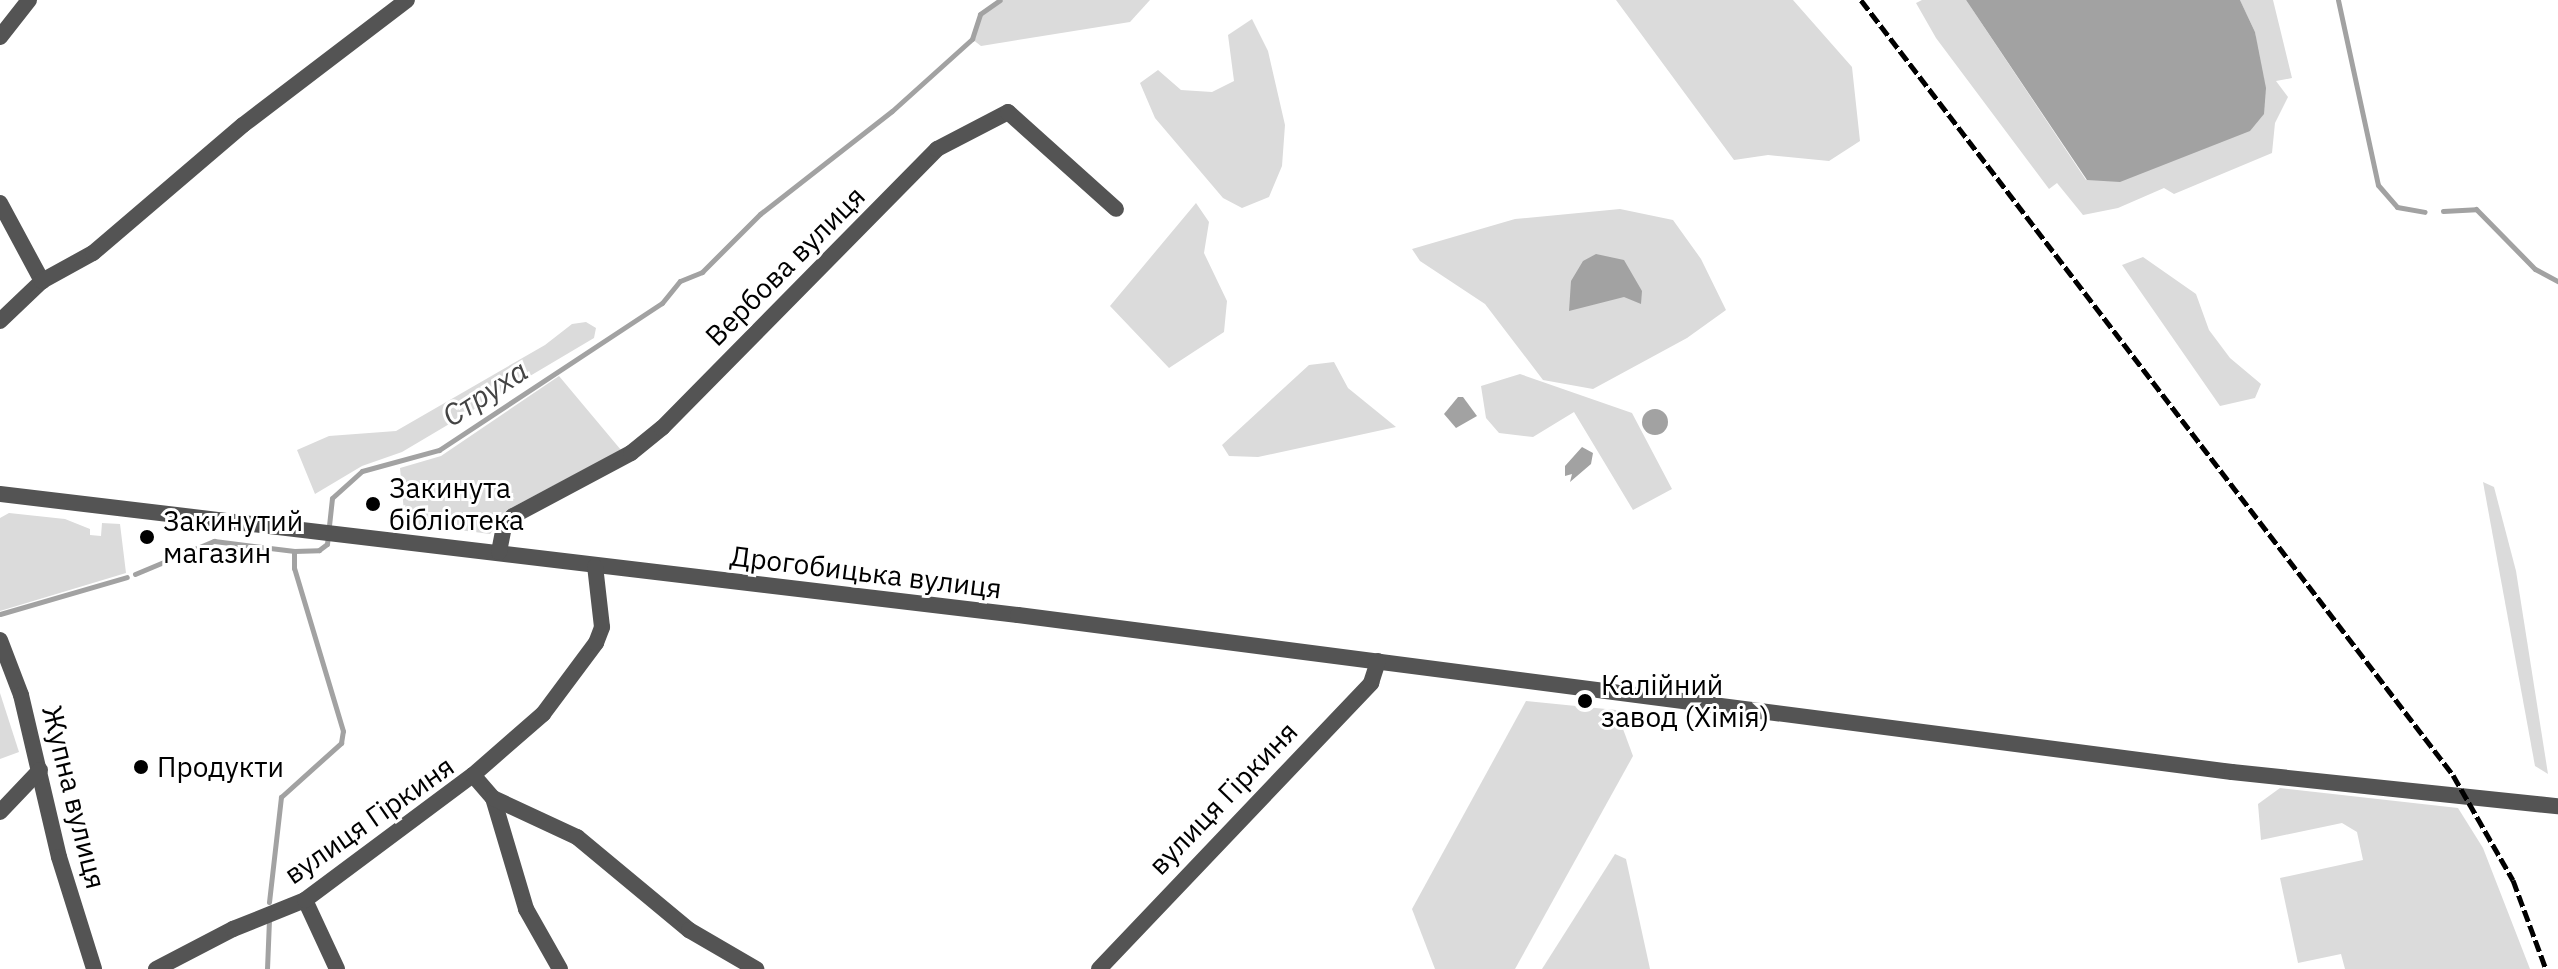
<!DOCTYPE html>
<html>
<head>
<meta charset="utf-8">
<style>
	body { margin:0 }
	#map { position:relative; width:2558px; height:969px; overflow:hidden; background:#fff; font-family:"IBM Plex Sans",sans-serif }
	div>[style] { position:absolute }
	.green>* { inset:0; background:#dbdbdb }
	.water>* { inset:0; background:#a2a2a2 }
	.round { border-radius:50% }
	.stream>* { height:5px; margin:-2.5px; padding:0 2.5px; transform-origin:2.5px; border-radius:2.5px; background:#a2a2a2 }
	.minor>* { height:16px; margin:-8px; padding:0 8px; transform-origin:8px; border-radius:8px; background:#545454 }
	.rail>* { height:5px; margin-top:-2.5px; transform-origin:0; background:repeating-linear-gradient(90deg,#000 0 12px,transparent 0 16px) }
	.dots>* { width:22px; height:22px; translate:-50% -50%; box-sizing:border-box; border:4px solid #fff; border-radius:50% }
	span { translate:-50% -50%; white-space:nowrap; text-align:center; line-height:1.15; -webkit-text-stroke:6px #fff; paint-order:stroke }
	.street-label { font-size:28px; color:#000 }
	.poi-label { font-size:28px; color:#000 }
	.left { translate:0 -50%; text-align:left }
	.water-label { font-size:30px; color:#434343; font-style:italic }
</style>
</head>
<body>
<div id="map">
	<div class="green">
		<i style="clip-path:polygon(1000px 0,1150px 0,1130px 22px,981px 46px,972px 39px,980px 14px)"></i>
		<i style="clip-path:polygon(1616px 0,1793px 0,1852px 67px,1860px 141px,1829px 161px,1768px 155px,1734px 160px)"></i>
		<i style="clip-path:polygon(1922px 0,1966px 0,2086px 180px,2258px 59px,2255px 32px,2240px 0,2273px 0,2292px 78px,2276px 81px,2288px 97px,2275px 123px,2272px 153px,2174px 194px,2164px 188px,2118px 208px,2083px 215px,2057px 183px,2049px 189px,1936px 38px,1916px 3px)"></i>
		<i style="clip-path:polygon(1252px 19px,1268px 51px,1285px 125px,1282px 166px,1269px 197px,1242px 208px,1223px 198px,1155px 118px,1140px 83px,1158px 70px,1181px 90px,1212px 92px,1234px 81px,1228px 35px)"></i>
		<i style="clip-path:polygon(1196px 203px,1209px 222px,1204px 253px,1227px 301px,1224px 332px,1169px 368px,1110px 306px)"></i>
		<i style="clip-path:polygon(1620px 209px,1673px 220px,1701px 259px,1726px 310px,1687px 338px,1593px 389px,1543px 380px,1485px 304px,1420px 261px,1412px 249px,1515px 219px)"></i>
		<i style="clip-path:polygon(2143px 257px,2196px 294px,2209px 330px,2230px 358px,2261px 384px,2255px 398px,2220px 406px,2122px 265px)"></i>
		<i style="clip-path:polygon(586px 322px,596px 328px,594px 338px,402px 452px,362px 466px,315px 494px,297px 450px,329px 436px,396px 431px,545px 345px,572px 324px)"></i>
		<i style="clip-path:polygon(1334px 362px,1348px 388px,1396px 427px,1258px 457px,1229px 456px,1222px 445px,1309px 365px)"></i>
		<i style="clip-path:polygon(1520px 374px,1632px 413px,1672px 489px,1633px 510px,1574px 412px,1533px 437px,1499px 433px,1486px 418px,1481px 386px)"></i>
		<i style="clip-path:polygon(559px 376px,621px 450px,511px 508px,490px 534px,405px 523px,400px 468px,441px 456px)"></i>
		<i style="clip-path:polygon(2483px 482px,2494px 487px,2516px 571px,2548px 774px,2535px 766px)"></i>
		<i style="clip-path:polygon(9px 513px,65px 519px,90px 529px,90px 535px,101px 536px,102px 523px,120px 524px,126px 573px,0 611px,0 518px)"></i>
		<i style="clip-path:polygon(0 693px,19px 752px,0 759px)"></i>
		<i style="clip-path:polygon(1526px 701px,1616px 710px,1633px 756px,1515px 969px,1435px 969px,1412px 909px)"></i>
		<i style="clip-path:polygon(2280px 788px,2458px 808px,2483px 848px,2530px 969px,2345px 969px,2341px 954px,2298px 963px,2280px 878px,2363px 860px,2357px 832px,2342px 823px,2261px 840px,2258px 804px)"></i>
		<i style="clip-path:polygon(1615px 854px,1626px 859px,1650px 969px,1542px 969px)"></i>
	</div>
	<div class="water">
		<i style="clip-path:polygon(1966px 0,2240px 0,2255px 32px,2266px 88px,2264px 114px,2250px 131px,2120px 182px,2087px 180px)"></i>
		<i style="clip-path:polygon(1596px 254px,1624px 260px,1642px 291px,1641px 304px,1624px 297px,1569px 311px,1571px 281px,1583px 261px)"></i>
		<i style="clip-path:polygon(1458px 397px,1463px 397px,1477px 416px,1456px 428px,1444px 414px)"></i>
		<i class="round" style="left:1642px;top:409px;width:26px;height:26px"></i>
		<i style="clip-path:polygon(1582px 447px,1593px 453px,1591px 464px,1570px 482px,1572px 474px,1565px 476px,1565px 466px)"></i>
	</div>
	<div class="stream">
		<i style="left:2338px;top:0;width:189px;rotate:77.8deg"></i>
		<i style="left:2378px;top:185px;width:29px;rotate:49deg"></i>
		<i style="left:2397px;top:207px;width:28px;rotate:10deg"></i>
		<i style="left:2443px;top:211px;width:33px;rotate:-3deg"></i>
		<i style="left:2476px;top:209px;width:84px;rotate:45.5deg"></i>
		<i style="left:2535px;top:269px;width:26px;rotate:28deg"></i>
		<i style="left:135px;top:574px;width:86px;rotate:-22.7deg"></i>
		<i style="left:214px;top:541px;width:81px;rotate:7.1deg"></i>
		<i style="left:0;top:614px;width:132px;rotate:-16.2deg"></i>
		<i style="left:269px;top:902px;width:106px;rotate:-83.5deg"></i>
		<i style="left:281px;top:797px;width:81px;rotate:-42deg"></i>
		<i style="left:341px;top:743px;width:12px;rotate:-81deg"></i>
		<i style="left:343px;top:731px;width:170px;rotate:-106.7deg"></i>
		<i style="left:294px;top:568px;width:17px;rotate:-90deg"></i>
		<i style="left:294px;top:551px;width:25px;rotate:-2deg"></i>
		<i style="left:319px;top:550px;width:10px;rotate:-37deg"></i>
		<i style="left:327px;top:544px;width:46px;rotate:-83.8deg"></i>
		<i style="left:332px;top:498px;width:40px;rotate:-42deg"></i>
		<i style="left:362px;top:471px;width:80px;rotate:-15.3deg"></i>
		<i style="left:439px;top:450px;width:267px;rotate:-33.4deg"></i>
		<i style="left:662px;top:303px;width:28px;rotate:-51deg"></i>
		<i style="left:680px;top:281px;width:24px;rotate:-22deg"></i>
		<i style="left:702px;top:272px;width:82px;rotate:-45deg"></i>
		<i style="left:760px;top:214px;width:167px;rotate:-38deg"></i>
		<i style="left:892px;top:111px;width:108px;rotate:-42deg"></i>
		<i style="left:972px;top:39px;width:26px;rotate:-72deg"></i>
		<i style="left:980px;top:14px;width:24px;rotate:-35deg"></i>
		<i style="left:267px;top:969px;width:49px;rotate:-87.7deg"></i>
	</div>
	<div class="minor">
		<i style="left:0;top:37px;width:47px;rotate:-51.9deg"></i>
		<i style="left:0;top:203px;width:89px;rotate:61.7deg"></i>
		<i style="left:0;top:321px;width:58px;rotate:-43.6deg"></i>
		<i style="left:42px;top:281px;width:58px;rotate:-28.8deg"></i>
		<i style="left:93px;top:253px;width:197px;rotate:-40.5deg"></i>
		<i style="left:243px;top:125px;width:206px;rotate:-37.3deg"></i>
		<i style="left:0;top:494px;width:1025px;rotate:6.78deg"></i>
		<i style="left:1018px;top:615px;width:1224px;rotate:7.37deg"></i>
		<i style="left:2232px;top:772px;width:328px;rotate:6deg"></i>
		<i style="left:499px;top:552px;width:26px;rotate:-79deg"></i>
		<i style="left:504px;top:526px;width:13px;rotate:-48deg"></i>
		<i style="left:513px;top:516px;width:134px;rotate:-28.1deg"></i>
		<i style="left:631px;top:453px;width:40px;rotate:-39deg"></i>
		<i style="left:662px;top:428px;width:392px;rotate:-45.4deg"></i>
		<i style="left:937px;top:149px;width:80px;rotate:-27.5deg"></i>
		<i style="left:1008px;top:112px;width:145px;rotate:41.9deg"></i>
		<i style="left:0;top:640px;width:59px;rotate:69.1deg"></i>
		<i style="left:21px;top:695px;width:166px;rotate:76.8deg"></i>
		<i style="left:59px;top:857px;width:117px;rotate:72.6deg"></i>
		<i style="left:473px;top:775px;width:93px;rotate:-41.1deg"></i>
		<i style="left:543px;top:714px;width:89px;rotate:-53.3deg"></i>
		<i style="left:596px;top:643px;width:17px;rotate:-69deg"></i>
		<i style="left:602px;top:627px;width:61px;rotate:-96.5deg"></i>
		<i style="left:493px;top:798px;width:116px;rotate:73.4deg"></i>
		<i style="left:526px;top:909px;width:69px;rotate:60.5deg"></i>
		<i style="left:0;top:812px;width:58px;rotate:-46.4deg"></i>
		<i style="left:305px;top:900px;width:76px;rotate:65.1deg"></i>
		<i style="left:156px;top:969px;width:87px;rotate:-27.5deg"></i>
		<i style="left:233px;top:929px;width:78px;rotate:-21.9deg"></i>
		<i style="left:305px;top:900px;width:209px;rotate:-36.7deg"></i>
		<i style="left:473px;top:775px;width:30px;rotate:49deg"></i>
		<i style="left:493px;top:798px;width:93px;rotate:24.9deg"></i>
		<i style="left:577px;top:837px;width:146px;rotate:39.7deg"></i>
		<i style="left:689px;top:930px;width:78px;rotate:30.2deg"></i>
		<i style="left:1099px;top:969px;width:395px;rotate:-46.4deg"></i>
		<i style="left:1371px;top:683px;width:23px;rotate:-72deg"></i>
	</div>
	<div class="rail">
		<i style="left:1861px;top:0;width:975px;rotate:52.62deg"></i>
		<i style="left:2453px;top:775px;width:121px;rotate:60.3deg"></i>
		<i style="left:2513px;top:880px;width:95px;rotate:69.7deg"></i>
	</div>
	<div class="dots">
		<i style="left:373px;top:504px;background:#000"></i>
		<i style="left:147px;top:537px;background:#000"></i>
		<i style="left:1585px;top:701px;background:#000"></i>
		<i style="left:141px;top:767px;background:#000"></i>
	</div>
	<div class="street-label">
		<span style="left:785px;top:266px;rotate:-45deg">Вербова вулиця</span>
		<span style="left:866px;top:572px;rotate:7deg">Дрогобицька вулиця</span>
		<span style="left:74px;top:797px;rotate:76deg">Жупна вулиця</span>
		<span style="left:1223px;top:798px;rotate:-46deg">вулиця Гіркиня</span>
		<span style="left:369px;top:820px;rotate:-35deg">вулиця Гіркиня</span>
	</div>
	<div class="poi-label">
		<span class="left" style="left:389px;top:504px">Закинута<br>бібліотека</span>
		<span class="left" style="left:163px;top:537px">Закинутий<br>магазин</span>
		<span class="left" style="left:1601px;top:701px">Калійний<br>завод (Хімія)</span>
		<span class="left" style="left:157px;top:767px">Продукти</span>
	</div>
	<div class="water-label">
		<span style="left:485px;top:393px;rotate:-33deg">Струха</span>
	</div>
</div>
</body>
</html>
